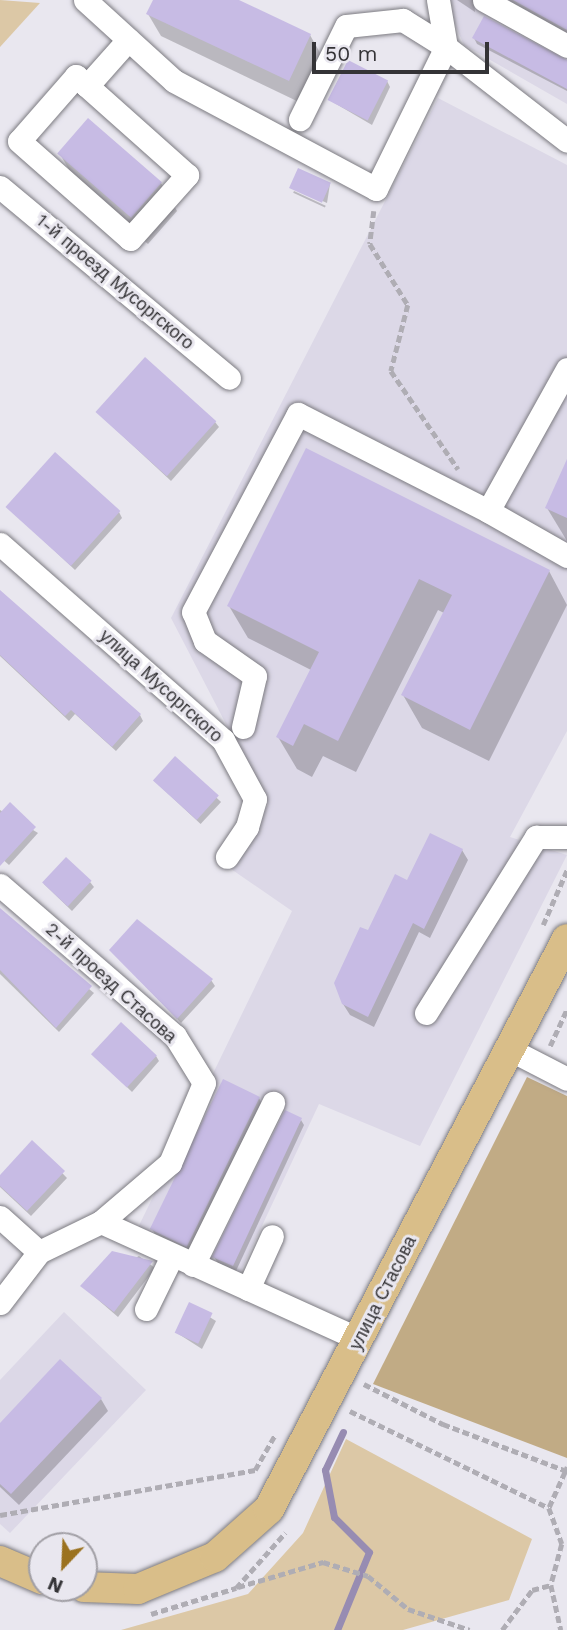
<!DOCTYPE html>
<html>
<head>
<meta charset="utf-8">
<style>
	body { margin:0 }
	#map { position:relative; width:567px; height:1630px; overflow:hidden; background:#e9e7ef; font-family:"Work Sans",sans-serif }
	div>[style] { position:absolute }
	.built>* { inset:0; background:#dcd8e7 }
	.green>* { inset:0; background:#dcc8a6 }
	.forest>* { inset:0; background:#c1ab85 }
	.shadow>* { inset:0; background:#0003; transform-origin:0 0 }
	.stream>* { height:7px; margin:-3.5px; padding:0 3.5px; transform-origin:3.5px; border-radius:3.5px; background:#978cb2 }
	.building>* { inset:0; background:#c7bbe4; transform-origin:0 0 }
	.path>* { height:4.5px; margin-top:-2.25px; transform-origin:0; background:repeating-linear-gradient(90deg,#afadb4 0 7px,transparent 0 10.5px) }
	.roads { filter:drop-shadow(0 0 2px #7c7b81) drop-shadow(0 0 2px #7c7b81) }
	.minor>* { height:23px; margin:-11.5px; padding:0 11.5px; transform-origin:11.5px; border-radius:11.5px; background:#fff }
	.major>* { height:30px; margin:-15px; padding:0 15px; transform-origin:15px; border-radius:15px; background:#d9be89 }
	span { translate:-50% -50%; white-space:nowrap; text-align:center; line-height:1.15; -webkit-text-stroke:6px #e9e7ef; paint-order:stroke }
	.street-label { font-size:18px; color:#343336 }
	.north { position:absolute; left:28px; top:1532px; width:70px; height:70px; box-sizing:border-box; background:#e9e7ef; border:2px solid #a19fa5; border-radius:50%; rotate:203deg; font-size:19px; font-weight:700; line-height:28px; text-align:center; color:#343336 }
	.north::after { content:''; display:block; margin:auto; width:24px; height:32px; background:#9b721f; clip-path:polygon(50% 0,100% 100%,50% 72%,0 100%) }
	.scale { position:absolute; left:312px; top:42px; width:177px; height:32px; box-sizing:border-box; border:4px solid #343336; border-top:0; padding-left:9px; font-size:21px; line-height:24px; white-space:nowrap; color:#343336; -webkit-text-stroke:5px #e9e7ef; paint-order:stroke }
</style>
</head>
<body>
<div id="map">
	<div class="built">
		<i style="clip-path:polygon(444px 0,567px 0,567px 104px,464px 45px)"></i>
		<i style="clip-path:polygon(438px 98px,567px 165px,567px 731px,510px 837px,567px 855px,420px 1146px,319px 1104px,233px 1288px,131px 1242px,292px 911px,231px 869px,268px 805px,171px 618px)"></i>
		<i style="clip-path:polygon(64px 1312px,146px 1390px,10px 1533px,0 1524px,0 1380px)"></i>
	</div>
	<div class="green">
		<i style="clip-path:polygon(0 0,40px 3px,0 47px)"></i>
		<i style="clip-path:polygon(346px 1439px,532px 1539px,509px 1600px,403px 1630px,121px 1630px,248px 1594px,303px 1533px)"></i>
	</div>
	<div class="forest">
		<i style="clip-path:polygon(527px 1077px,567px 1096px,567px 1458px,373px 1384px)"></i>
	</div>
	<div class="shadow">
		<i style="clip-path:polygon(155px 0,235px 0,310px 35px,323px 58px,301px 103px,161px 36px,148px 14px)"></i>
		<i style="clip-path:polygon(457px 0,474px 0,475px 12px)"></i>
		<i style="clip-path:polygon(508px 0,567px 0,567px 33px)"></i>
		<i style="clip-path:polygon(474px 38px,567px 61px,567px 91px,477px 44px)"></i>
		<i style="clip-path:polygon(387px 81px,390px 87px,372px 125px,331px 101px)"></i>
		<i style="clip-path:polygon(60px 154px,161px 183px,177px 211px,148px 244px,76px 182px)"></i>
		<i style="clip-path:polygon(330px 184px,327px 203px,291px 187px)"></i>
		<i style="left:294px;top:191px;width:35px;height:2px;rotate:25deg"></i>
		<i style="clip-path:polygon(97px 412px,215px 422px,219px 427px,171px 481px)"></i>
		<i style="clip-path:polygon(307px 450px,549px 571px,567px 605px,489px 761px,422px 728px,403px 695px,444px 613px,438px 610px,356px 772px,323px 756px,312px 777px,297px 769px,278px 737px,311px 670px,248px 638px,229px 606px)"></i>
		<i style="clip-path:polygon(567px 463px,567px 541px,547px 508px)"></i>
		<i style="clip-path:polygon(8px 507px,119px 512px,122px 518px,75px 570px)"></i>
		<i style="clip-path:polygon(0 592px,140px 715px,143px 721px,116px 751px,75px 714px,69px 721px,0 656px)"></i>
		<i style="left:175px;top:759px;width:63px;height:30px;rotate:43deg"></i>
		<i style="clip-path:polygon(0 810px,38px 833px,9px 865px,0 857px)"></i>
		<i style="clip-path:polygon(462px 850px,468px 860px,430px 938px,419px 932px,374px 1027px,350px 1015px,343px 1004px,369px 933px,408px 883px)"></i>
		<i style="clip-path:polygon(90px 882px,94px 887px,72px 911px,44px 884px)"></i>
		<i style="clip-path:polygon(0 916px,94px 993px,59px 1032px,0 974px)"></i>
		<i style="clip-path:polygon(111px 950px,211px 980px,215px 986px,181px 1023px)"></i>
		<i style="clip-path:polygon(94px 1055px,156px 1056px,159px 1061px,132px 1092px)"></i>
		<i style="clip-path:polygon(259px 1098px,262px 1104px,190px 1250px,155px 1234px,152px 1229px)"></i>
		<i style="clip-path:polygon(301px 1120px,304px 1125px,236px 1271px,218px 1263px,214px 1257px)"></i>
		<i style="clip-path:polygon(33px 1143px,67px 1178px,31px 1216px,0 1187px,0 1177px)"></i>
		<i style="clip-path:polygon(139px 1256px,155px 1268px,118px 1317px,82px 1286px)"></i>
		<i style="clip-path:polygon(190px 1305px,216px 1321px,202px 1349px,177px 1333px)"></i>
		<i style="clip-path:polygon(101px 1399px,108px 1411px,19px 1505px,0 1487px,0 1426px)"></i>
	</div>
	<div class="stream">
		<i style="left:337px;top:1630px;width:84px;rotate:-67.7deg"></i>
		<i style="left:369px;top:1552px;width:49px;rotate:-135deg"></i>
		<i style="left:334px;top:1517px;width:48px;rotate:-100.8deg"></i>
		<i style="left:325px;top:1470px;width:42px;rotate:-64.7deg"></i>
	</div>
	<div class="building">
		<i style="clip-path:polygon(153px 0,239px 0,311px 34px,289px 81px,146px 14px)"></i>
		<i style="clip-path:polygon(513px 0,567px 0,567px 30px)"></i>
		<i style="clip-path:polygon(484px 16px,567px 60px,567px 89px,472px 38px)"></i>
		<i style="left:348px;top:60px;width:45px;height:45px;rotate:27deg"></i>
		<i style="left:88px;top:118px;width:98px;height:47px;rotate:41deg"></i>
		<i style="left:298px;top:168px;width:36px;height:22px;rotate:24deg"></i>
		<i style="left:145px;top:357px;width:96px;height:74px;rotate:42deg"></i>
		<i style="clip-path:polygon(306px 448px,550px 570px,470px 730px,401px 695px,452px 595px,419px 579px,338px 741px,304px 724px,293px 746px,276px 737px,319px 652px,227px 606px)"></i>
		<i style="left:55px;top:452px;width:88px;height:74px;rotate:42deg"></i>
		<i style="clip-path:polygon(567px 459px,567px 518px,545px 508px)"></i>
		<i style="clip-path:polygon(0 590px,141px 714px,112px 747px,71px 710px,65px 716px,0 655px)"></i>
		<i style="left:175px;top:756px;width:59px;height:33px;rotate:42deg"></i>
		<i style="clip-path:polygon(10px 802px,36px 827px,0 866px,0 813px)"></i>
		<i style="clip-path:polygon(430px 833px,463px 849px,424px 929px,413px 923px,368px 1017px,342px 1004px,334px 983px,360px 927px,368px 930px,395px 874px,407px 880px)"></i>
		<i style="left:66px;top:857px;width:35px;height:35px;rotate:43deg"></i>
		<i style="clip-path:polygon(0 908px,92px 986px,56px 1028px,0 970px)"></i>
		<i style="clip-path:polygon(137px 919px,213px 979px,177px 1019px,109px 950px)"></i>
		<i style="left:121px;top:1022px;width:49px;height:44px;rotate:43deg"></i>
		<i style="left:223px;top:1079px;width:41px;height:167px;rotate:26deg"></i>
		<i style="clip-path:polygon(285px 1110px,302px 1118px,233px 1266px,212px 1257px)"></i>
		<i style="clip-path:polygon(32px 1140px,65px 1171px,27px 1211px,0 1186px,0 1175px)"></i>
		<i style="clip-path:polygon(112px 1251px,153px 1261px,114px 1312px,80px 1286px)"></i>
		<i style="left:189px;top:1302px;width:26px;height:34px;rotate:25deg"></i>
		<i style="clip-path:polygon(60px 1359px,102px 1398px,11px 1494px,0 1484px,0 1423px)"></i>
	</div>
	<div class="path">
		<i style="left:374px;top:211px;width:33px;rotate:97deg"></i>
		<i style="left:370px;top:244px;width:72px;rotate:58.1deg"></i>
		<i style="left:408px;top:305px;width:68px;rotate:104.4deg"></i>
		<i style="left:391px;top:371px;width:119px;rotate:55.6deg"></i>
		<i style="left:543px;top:925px;width:60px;rotate:-66.4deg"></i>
		<i style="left:550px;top:1046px;width:41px;rotate:-65.3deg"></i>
		<i style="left:364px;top:1384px;width:89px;rotate:26.9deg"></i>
		<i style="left:443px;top:1424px;width:133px;rotate:20.8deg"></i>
		<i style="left:350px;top:1411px;width:221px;rotate:26deg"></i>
		<i style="left:549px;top:1508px;width:38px;rotate:70deg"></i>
		<i style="left:562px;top:1544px;width:42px;rotate:105deg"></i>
		<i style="left:551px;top:1585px;width:46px;rotate:77.5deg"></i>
		<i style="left:549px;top:1507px;width:44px;rotate:-65.8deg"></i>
		<i style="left:0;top:1515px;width:259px;rotate:-10deg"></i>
		<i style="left:255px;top:1470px;width:40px;rotate:-60.3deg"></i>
		<i style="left:238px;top:1587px;width:89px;rotate:-16.4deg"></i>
		<i style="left:323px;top:1562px;width:47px;rotate:17.3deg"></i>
		<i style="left:368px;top:1576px;width:52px;rotate:39.5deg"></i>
		<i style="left:408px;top:1609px;width:65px;rotate:18.7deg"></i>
		<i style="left:151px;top:1614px;width:89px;rotate:-17deg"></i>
		<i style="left:236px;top:1588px;width:74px;rotate:-48.3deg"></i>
		<i style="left:502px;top:1630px;width:50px;rotate:-53.1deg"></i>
		<i style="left:532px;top:1590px;width:20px;rotate:-15deg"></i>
	</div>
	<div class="roads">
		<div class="minor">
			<i style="left:85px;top:0;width:120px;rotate:42.3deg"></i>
			<i style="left:174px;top:81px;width:229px;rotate:28.1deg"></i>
			<i style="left:376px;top:189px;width:158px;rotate:-63.8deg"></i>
			<i style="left:446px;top:47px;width:51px;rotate:-147.9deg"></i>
			<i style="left:403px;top:20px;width:57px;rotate:174deg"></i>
			<i style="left:346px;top:26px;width:104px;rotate:116.3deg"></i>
			<i style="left:438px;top:0;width:48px;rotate:80.3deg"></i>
			<i style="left:446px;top:47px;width:153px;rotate:37.8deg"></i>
			<i style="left:484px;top:0;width:95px;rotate:29deg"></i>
			<i style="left:87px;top:86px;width:15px;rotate:-138deg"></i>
			<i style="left:76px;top:76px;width:86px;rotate:131.2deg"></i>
			<i style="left:19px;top:141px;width:148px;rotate:41.4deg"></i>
			<i style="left:130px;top:239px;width:86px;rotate:-48.3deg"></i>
			<i style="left:187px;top:175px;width:134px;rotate:-138.3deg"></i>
			<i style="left:87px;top:86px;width:62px;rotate:-48.3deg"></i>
			<i style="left:0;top:187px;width:298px;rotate:39.8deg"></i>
			<i style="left:567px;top:369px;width:162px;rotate:119.1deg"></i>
			<i style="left:488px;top:511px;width:91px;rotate:29.7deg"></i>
			<i style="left:0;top:544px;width:297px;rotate:41.3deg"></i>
			<i style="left:223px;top:740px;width:67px;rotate:61.5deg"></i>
			<i style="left:255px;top:799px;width:29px;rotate:106deg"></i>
			<i style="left:247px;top:827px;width:36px;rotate:124deg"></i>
			<i style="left:243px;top:727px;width:52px;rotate:-76.8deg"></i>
			<i style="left:255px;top:676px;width:61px;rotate:-145deg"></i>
			<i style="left:205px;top:641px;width:31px;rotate:-112deg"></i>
			<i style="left:193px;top:612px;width:224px;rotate:-62.1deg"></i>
			<i style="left:298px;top:414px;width:213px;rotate:27deg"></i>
			<i style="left:0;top:885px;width:231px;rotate:40.8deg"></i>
			<i style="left:175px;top:1036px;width:55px;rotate:58.3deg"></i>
			<i style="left:204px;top:1083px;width:87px;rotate:113deg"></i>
			<i style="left:170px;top:1163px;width:91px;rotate:139.5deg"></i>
			<i style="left:426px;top:1013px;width:208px;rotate:-58deg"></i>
			<i style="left:536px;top:837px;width:31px"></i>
			<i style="left:509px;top:1049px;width:65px;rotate:27.3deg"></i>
			<i style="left:0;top:1217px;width:52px;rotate:41.9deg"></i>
			<i style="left:193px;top:1265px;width:181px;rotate:-63.7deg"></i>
			<i style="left:248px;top:1289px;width:58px;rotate:-65.6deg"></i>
			<i style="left:0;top:1303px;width:64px;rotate:-52.6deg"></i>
			<i style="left:39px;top:1252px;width:69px;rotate:-25.8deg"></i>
			<i style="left:101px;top:1222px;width:283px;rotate:24.4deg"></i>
			<i style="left:146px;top:1309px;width:59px;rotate:-63.9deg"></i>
		</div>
		<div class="major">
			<i style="left:0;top:1561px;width:46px;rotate:23.2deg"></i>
			<i style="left:84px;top:1587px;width:54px;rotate:2.1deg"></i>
			<i style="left:138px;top:1589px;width:83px;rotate:-22.6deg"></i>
			<i style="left:215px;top:1557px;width:72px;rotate:-41.6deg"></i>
			<i style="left:269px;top:1509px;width:643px;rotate:-62.4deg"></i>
		</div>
	</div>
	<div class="street-label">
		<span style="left:115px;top:282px;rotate:40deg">1-й проезд Мусоргского</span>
		<span style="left:161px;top:686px;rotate:42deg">улица Мусоргского</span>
		<span style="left:111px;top:983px;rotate:42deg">2-й проезд Стасова</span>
		<span style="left:383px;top:1293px;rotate:-63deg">улица Стасова</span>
	</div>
	<div class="north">N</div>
	<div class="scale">50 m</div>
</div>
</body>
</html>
